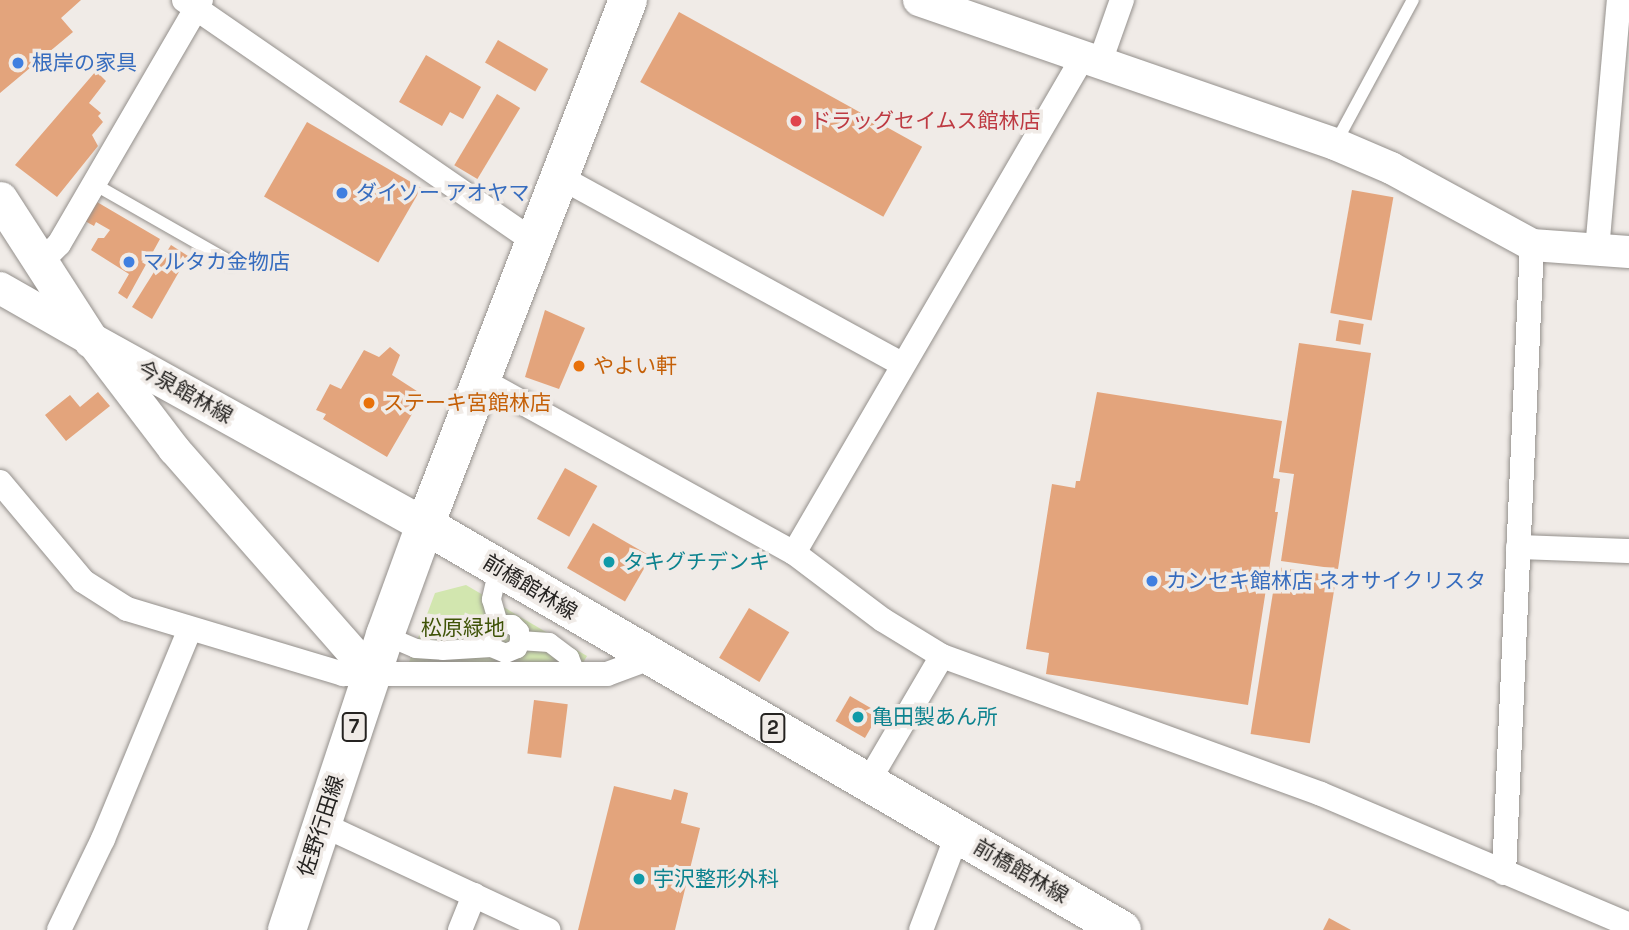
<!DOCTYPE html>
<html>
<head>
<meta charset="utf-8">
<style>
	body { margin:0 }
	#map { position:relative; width:1629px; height:930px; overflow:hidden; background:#f0ebe7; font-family:"Space Grotesk","Noto Sans JP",sans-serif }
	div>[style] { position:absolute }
	.green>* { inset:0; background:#d2e6af }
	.building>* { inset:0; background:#e3a47c; transform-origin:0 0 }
	.roads { filter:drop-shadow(0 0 2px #94908c) drop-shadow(0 0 2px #94908c) }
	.service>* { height:12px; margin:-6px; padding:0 6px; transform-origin:6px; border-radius:6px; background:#fff }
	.pedestrian>* { height:19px; margin:-9.5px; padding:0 9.5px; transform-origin:9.5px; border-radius:9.5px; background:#fff }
	.minor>* { height:24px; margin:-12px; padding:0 12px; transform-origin:12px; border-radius:12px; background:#fff }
	.tertiary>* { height:32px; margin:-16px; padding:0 16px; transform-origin:16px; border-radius:16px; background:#fff }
	.secondary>* { height:35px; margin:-17.5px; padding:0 17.5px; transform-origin:17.5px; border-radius:17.5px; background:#fff }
	.primary>* { height:38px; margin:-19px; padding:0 19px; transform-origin:19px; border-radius:19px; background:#fff }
	.dots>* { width:19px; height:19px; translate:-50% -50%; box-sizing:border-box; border:4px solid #f0ebe7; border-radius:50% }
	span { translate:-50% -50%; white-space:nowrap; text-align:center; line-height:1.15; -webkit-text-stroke:7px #f0ebe7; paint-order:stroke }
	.shield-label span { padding:2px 5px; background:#f0ebe7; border:2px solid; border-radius:5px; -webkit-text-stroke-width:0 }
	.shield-label { font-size:19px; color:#252321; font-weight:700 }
	.shop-label { font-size:21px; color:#366cbe }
	.left { translate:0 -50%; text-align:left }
	.health-label { font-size:21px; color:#be3a42 }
	.food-label { font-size:21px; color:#c56008 }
	.street-label { font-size:21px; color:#252321 }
	.culture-label { font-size:21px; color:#0d838f }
	.park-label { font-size:21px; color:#3f5307 }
</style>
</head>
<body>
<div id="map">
	<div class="green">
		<i style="clip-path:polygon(466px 585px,587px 656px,580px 668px,408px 665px,435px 593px)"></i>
	</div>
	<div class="building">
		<i style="clip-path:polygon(0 0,81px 0,61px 18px,73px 32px,0 93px)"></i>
		<i style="left:679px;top:12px;width:278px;height:80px;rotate:29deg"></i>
		<i style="left:498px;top:40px;width:58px;height:26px;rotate:30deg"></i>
		<i style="clip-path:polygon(426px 55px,481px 87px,463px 119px,450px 112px,442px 126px,399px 102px)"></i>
		<i style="clip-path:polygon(96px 71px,106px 81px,89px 103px,101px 113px,98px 116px,103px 122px,92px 135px,98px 146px,57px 197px,15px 165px)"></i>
		<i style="left:497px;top:94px;width:27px;height:83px;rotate:31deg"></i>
		<i style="left:307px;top:122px;width:132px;height:86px;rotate:30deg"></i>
		<i style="left:1352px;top:190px;width:42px;height:125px;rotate:10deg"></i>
		<i style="clip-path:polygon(97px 202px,160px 239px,127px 299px,118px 293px,129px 274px,91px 250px,98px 238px,104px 238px,110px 230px,96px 222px,94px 226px,85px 221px)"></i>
		<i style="clip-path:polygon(171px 245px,188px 256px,152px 319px,132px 307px)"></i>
		<i style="clip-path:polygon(545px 310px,585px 328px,559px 389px,525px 377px)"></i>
		<i style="left:1339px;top:320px;width:25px;height:21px;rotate:9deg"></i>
		<i style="clip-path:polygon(1299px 343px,1371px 353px,1338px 569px,1281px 561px,1294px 474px,1279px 472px)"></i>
		<i style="clip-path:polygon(390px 347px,400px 355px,392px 375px,423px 395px,387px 457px,323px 419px,326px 414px,316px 410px,330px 384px,341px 389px,364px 350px,379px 357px)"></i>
		<i style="clip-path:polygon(98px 392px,110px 406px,66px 441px,45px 415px,70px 395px,80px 407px)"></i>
		<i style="clip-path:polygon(1097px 392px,1282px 421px,1273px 478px,1280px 479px,1275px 512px,1278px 512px,1248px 705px,1046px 674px,1049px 653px,1026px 649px,1052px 484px,1075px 488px,1076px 481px,1080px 481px)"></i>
		<i style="left:565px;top:468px;width:37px;height:58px;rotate:29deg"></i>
		<i style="left:593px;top:523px;width:67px;height:52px;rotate:30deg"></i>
		<i style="left:1277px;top:567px;width:60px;height:169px;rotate:9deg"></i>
		<i style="left:749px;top:608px;width:47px;height:58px;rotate:31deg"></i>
		<i style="left:850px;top:696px;width:34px;height:29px;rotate:30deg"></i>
		<i style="left:534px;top:700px;width:34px;height:54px;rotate:7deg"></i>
		<i style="clip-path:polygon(614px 786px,671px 800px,674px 789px,688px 793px,681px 823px,700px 828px,675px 930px,578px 930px)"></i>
		<i style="clip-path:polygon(1329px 918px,1351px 930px,1323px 930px)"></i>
	</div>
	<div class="roads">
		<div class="service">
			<i style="left:1335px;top:144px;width:164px;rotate:-61.6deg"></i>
			<i style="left:94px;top:184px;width:158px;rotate:29.7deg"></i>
		</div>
		<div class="pedestrian">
			<i style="left:498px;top:568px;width:32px;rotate:103deg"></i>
			<i style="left:491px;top:599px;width:26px;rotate:74deg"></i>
			<i style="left:385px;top:635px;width:33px;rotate:23deg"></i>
			<i style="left:415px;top:648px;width:27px;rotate:4deg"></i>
			<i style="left:442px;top:650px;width:49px;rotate:-3.5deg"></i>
			<i style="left:519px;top:640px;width:9px;rotate:-90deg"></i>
			<i style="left:519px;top:631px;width:10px;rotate:-135deg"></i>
			<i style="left:512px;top:624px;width:14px;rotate:180deg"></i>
			<i style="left:498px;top:624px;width:10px;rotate:127deg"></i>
			<i style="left:492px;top:632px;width:15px;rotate:94deg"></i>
			<i style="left:491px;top:647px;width:15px;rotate:23deg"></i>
			<i style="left:505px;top:653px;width:13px;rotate:-23deg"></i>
			<i style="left:517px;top:648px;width:8px;rotate:-76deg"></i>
			<i style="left:519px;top:640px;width:30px;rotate:4deg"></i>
			<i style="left:549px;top:642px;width:25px;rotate:37deg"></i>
			<i style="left:569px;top:657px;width:19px;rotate:69deg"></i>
		</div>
		<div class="minor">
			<i style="left:184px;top:0;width:426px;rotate:34.6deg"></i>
			<i style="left:1100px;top:62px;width:66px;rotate:-70.5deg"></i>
			<i style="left:560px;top:177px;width:390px;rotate:28.7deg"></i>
			<i style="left:1597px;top:250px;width:251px;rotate:-85deg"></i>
			<i style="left:41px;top:262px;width:25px;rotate:-45deg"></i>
			<i style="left:59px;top:244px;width:282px;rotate:-59.8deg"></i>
			<i style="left:482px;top:380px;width:357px;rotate:29deg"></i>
			<i style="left:794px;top:553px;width:111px;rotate:37deg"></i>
			<i style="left:883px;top:620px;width:69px;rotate:31.4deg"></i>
			<i style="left:942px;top:656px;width:403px;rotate:20deg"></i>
			<i style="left:1321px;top:794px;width:335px;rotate:23deg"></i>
			<i style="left:0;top:482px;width:129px;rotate:50deg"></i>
			<i style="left:83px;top:581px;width:52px;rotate:32.5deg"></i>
			<i style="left:127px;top:609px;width:226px;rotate:16.7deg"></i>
			<i style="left:343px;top:674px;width:264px"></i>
			<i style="left:607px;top:674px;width:46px;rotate:-20.4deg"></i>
			<i style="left:1518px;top:547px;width:111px;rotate:2.1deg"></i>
			<i style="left:794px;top:553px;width:574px;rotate:-59.77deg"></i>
			<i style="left:868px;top:782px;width:146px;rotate:-59.6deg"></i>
			<i style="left:321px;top:824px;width:251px;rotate:25deg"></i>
			<i style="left:1504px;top:873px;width:629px;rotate:-87.45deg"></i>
			<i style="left:59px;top:930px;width:101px;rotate:-64.2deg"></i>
			<i style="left:103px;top:839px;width:227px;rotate:-67.5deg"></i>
			<i style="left:460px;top:930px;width:38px;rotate:-68deg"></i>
			<i style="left:921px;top:930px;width:102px;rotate:-69.2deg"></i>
		</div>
		<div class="tertiary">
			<i style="left:919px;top:0;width:440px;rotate:19.1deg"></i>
			<i style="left:1335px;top:144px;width:61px;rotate:23.2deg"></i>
			<i style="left:1391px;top:168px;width:161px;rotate:28.6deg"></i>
			<i style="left:1532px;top:245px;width:97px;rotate:4.1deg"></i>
			<i style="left:0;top:288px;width:105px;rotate:29.7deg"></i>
			<i style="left:91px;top:340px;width:137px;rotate:52.7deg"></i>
			<i style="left:174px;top:449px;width:300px;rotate:48.7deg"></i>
		</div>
		<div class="secondary">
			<i style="left:0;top:199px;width:168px;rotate:57.2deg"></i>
			<i style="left:91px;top:340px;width:382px;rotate:29deg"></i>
		</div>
		<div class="primary">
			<i style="left:425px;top:525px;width:806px;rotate:30.16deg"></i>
			<i style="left:287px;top:930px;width:311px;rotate:-71.6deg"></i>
			<i style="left:385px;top:635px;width:117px;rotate:-70deg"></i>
			<i style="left:425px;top:525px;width:563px;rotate:-68.86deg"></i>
		</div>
	</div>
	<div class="dots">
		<i style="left:18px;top:63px;background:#3f7fe0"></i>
		<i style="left:796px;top:121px;background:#e0444e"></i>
		<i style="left:342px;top:193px;background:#3f7fe0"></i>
		<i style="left:129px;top:262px;background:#3f7fe0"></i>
		<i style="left:579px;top:366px;background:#e8710a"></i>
		<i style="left:369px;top:403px;background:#e8710a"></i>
		<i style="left:609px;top:562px;background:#0f9aa8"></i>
		<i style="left:1152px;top:581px;background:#3f7fe0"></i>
		<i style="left:858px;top:717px;background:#0f9aa8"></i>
		<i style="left:639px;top:879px;background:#0f9aa8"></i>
	</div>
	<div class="shield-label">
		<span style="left:354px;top:727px">7</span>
		<span style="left:773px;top:728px">2</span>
	</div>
	<div class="shop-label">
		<span class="left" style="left:32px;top:63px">根岸の家具</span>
		<span class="left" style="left:356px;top:193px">ダイソー アオヤマ</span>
		<span class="left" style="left:143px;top:262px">マルタカ金物店</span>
		<span class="left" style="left:1166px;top:581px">カンセキ館林店 ネオサイクリスタ</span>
	</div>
	<div class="health-label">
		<span class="left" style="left:810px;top:121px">ドラッグセイムス館林店</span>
	</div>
	<div class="food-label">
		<span class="left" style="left:593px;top:366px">やよい軒</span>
		<span class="left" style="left:383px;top:403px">ステーキ宮館林店</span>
	</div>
	<div class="street-label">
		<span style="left:185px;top:392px;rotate:29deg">今泉館林線</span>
		<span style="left:530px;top:587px;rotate:31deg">前橋館林線</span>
		<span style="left:321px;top:826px;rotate:-72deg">佐野行田線</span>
		<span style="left:1021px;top:871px;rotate:30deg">前橋館林線</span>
	</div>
	<div class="culture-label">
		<span class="left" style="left:623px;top:562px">タキグチデンキ</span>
		<span class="left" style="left:872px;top:717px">亀田製あん所</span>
		<span class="left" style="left:653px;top:879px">宇沢整形外科</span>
	</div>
	<div class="park-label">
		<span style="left:463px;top:628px">松原緑地</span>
	</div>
</div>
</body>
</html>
